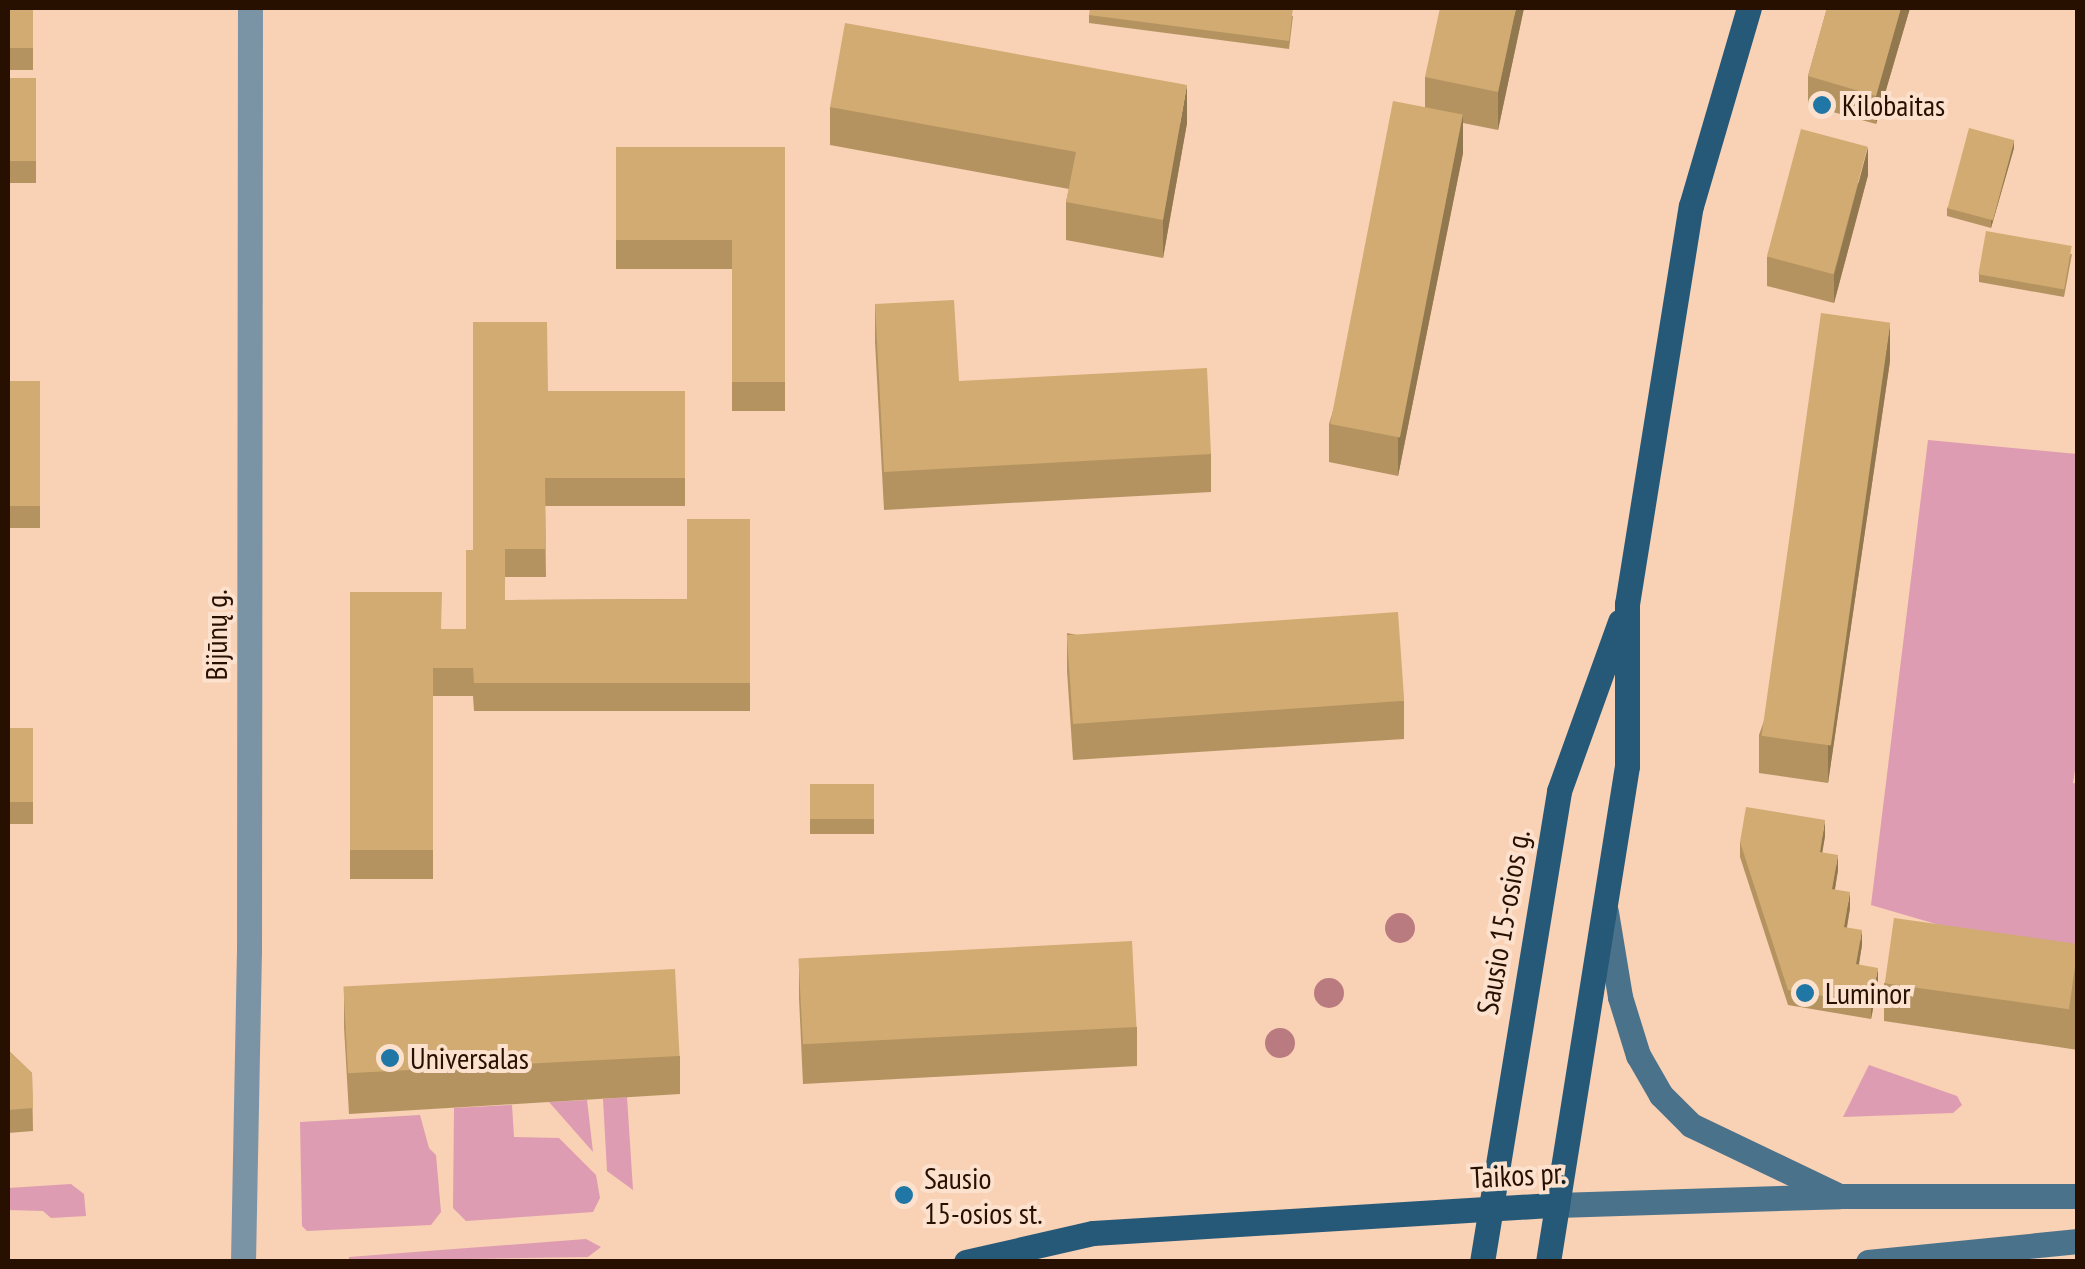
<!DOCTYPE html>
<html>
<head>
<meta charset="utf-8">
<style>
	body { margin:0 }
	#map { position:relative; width:2085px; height:1269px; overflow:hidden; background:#f9d1b4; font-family:"PT Sans Narrow",sans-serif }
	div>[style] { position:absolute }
	.green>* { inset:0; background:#dd9cb1 }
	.street>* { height:25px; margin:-12.5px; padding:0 12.5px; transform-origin:12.5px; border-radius:12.5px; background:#7a94a6 }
	.secondary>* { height:25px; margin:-12.5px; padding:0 12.5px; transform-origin:12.5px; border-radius:12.5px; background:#4b728b }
	.primary>* { height:25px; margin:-12.5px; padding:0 12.5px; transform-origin:12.5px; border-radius:12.5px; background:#265978 }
	.trees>* { width:30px; height:30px; margin:-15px; border-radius:50%; background:#ba7b80 }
	.wall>* { inset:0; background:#b49361; transform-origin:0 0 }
	.shaded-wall>* { inset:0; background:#92784f }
	.building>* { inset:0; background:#d1ab71; transform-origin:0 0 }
	.dots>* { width:28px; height:28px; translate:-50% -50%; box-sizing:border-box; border:5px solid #fce2ce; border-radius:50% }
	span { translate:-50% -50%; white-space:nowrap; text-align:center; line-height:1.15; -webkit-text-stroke:8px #fce2ce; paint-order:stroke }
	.poi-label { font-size:30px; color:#271000 }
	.left { translate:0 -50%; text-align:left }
	.street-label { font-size:30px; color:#271000 }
	.frame { position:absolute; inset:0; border:10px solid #271000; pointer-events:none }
</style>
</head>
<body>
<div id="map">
	<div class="green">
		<i style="clip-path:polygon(1928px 440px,2077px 454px,2078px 751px,2073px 783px,2078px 784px,2077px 960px,2038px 954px,1871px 905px)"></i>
		<i style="clip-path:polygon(1869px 1065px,1957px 1096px,1962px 1105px,1953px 1113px,1843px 1117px)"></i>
		<i style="clip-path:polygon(627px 1097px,633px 1190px,607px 1171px,603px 1099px)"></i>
		<i style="clip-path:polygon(587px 1100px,593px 1152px,549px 1102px)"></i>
		<i style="clip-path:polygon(512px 1105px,514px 1137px,559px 1138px,596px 1175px,600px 1198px,593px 1212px,466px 1221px,453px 1208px,454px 1108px)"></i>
		<i style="clip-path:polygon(420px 1115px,429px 1148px,436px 1155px,441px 1212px,431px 1225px,307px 1231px,302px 1226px,300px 1122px)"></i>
		<i style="clip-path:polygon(71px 1184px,84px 1194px,86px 1216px,51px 1218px,43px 1211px,8px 1210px,8px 1188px)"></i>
		<i style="clip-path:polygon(586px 1239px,601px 1247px,588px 1257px,349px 1261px,349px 1257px)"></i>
	</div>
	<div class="street">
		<i style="left:243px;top:1262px;width:309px;rotate:-88.9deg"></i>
		<i style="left:249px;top:953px;width:945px;rotate:-89.94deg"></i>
	</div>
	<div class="secondary">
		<i style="left:1606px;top:912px;width:86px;rotate:80.6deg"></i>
		<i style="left:1620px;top:997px;width:61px;rotate:72.8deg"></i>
		<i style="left:1638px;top:1055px;width:46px;rotate:60.1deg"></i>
		<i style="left:1661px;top:1095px;width:42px;rotate:45deg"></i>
		<i style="left:1691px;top:1125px;width:160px;rotate:25.6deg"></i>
		<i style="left:1557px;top:1205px;width:282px;rotate:-1.8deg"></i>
		<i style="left:1839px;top:1196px;width:239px"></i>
		<i style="left:1868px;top:1262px;width:211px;rotate:-5.7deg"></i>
	</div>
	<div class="primary">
		<i style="left:966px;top:1262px;width:130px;rotate:-12.9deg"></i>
		<i style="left:1093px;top:1233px;width:465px;rotate:-3.5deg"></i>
		<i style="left:1482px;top:1262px;width:477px;rotate:-80.7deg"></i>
		<i style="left:1559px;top:791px;width:180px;rotate:-70.2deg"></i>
		<i style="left:1548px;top:1262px;width:502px;rotate:-80.95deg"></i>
		<i style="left:1627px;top:766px;width:162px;rotate:-90deg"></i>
		<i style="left:1627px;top:604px;width:403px;rotate:-80.9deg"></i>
		<i style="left:1691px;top:206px;width:206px;rotate:-73.7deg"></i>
	</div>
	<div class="trees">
		<i style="left:1400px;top:928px"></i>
		<i style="left:1329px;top:993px"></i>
		<i style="left:1280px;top:1043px"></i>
	</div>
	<div class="wall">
		<i style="left:8px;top:8px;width:25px;height:62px"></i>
		<i style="clip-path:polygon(1524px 8px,1498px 130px,1463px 123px,1463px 153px,1398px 476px,1329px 462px,1329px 424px,1425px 107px,1425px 77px)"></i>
		<i style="clip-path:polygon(1827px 8px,1910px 8px,1876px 124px,1808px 105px,1808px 76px)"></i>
		<i style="clip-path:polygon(1089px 15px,1293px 16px,1289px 49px,1089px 23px)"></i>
		<i style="left:8px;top:78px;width:28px;height:105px"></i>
		<i style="clip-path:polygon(830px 107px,1187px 123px,1163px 258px,1066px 240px,1066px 202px,1069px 189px,830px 145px)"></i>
		<i style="clip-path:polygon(616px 147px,785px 147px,785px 411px,732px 411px,732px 269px,616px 269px)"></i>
		<i style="clip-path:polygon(2014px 148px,1991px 228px,1947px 216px,1947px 208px)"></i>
		<i style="clip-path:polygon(1868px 175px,1834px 303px,1767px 286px,1767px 257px)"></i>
		<i style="clip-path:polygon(2072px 254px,2064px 297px,1979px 282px,1979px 274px)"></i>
		<i style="clip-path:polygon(875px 304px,959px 381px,1211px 454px,1211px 492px,884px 510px,875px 342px)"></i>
		<i style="clip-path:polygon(1890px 361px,1828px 783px,1759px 773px,1759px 735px)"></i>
		<i style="left:8px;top:381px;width:32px;height:147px"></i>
		<i style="clip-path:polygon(548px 391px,685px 391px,685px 506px,545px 506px,546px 577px,505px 577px,505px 600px,687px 599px,750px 519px,750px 711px,474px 711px,473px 696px,433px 696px,433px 879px,350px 879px,350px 592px,442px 629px,466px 629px,473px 550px)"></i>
		<i style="clip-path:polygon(1067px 633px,1404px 701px,1404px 739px,1073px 760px,1067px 671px)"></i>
		<i style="left:8px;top:728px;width:25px;height:96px"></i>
		<i style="left:874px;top:784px;width:50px;height:64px;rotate:90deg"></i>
		<i style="clip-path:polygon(1825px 836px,1822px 852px,1838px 870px,1835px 890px,1850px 908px,1847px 928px,1862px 945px,1859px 965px,1878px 983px,1871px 1019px,1788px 1005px,1740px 857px,1740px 842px)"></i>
		<i style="clip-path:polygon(2078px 945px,2078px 1050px,1884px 1021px,1884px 983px)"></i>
		<i style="clip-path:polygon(799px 960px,1137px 1027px,1137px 1066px,803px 1084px,799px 998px)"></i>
		<i style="clip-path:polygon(344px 989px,680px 1056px,680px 1094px,349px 1114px,344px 1027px)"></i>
		<i style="clip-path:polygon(8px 1050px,32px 1073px,33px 1131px,8px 1133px)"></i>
	</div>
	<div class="shaded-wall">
		<i style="clip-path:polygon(1516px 8px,1524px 8px,1498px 130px,1498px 92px)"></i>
		<i style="clip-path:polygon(1901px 8px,1910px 8px,1876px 124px,1876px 96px)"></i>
		<i style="clip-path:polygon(1187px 85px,1187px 123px,1163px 258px,1163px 220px)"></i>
		<i style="clip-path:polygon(1463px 115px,1463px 153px,1398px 476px,1398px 438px)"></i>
		<i style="clip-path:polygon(2014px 140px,2014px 148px,1991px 228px,1991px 221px)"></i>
		<i style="clip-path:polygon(1868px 147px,1868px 175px,1834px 303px,1834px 275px)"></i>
		<i style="clip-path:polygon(1890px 323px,1890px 361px,1828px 783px,1828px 745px)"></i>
		<i style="clip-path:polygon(1825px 820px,1825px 836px,1820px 867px,1820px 852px)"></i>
		<i style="clip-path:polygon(1838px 855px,1838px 870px,1832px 905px,1832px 889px)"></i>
		<i style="clip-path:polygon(1850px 892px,1850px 908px,1844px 942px,1844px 927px)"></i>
		<i style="clip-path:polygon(1862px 930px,1862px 945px,1856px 979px,1856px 964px)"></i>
		<i style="clip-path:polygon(1878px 968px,1878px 983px,1871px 1019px,1871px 1004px)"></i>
	</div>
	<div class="building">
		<i style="left:8px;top:8px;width:25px;height:40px"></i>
		<i style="clip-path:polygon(1090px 8px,1293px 8px,1289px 41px,1089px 15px)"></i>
		<i style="clip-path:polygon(1440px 8px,1516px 8px,1498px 92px,1425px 77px)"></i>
		<i style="clip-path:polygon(1827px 8px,1901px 8px,1876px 96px,1808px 76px)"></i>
		<i style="clip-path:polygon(845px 23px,1187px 85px,1163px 220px,1066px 202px,1076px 152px,830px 107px)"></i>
		<i style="left:8px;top:78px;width:28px;height:83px"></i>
		<i style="left:1393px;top:101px;width:71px;height:329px;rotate:11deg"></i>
		<i style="left:1969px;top:128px;width:47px;height:83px;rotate:15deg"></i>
		<i style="left:1801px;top:129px;width:69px;height:132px;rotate:15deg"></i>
		<i style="clip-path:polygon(616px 147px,785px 147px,785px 382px,732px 382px,732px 240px,616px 240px)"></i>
		<i style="left:1986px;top:231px;width:87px;height:44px;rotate:10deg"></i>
		<i style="clip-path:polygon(954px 300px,959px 381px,1207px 368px,1211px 454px,884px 472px,875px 304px)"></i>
		<i style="left:1821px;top:313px;width:70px;height:427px;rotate:8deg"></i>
		<i style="clip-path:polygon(473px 322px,547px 322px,548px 391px,685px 391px,685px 478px,545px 478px,546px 549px,505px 549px,505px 600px,687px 599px,687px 519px,750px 519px,750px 683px,474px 683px,473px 668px,433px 668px,433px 850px,350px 850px,350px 592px,442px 592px,441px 629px,466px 629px,466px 550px,473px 550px)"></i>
		<i style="left:8px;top:381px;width:32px;height:125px"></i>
		<i style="left:1398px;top:612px;width:89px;height:332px;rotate:86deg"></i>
		<i style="left:8px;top:728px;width:25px;height:74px"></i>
		<i style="left:874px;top:784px;width:35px;height:64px;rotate:90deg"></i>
		<i style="clip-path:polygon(1746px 807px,1825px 820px,1820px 852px,1838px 855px,1832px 889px,1850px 892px,1844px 927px,1862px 930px,1856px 964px,1878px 968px,1871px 1004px,1788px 990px,1740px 842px)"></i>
		<i style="left:1894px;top:918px;width:186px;height:66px;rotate:8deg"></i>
		<i style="left:1132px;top:941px;width:86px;height:334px;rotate:87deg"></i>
		<i style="left:675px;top:969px;width:87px;height:332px;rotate:87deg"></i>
		<i style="clip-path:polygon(8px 1050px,32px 1073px,33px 1108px,8px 1110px)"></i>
	</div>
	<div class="dots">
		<i style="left:1822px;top:105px;background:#2077a6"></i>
		<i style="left:1805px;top:993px;background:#2077a6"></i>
		<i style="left:390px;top:1058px;background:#2077a6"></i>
		<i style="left:904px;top:1195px;background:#2077a6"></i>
	</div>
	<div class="poi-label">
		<span class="left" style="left:1842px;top:105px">Kilobaitas</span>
		<span class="left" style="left:1825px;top:993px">Luminor</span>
		<span class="left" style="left:410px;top:1058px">Universalas</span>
		<span class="left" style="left:924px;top:1195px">Sausio<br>15-osios st.</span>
	</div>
	<div class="street-label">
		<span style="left:216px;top:635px;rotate:-90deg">Bijūnų g.</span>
		<span style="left:1503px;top:922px;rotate:-80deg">Sausio 15-osios g.</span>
		<span style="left:1518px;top:1175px;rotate:-3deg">Taikos pr.</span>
	</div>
	<div class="frame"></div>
</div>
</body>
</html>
